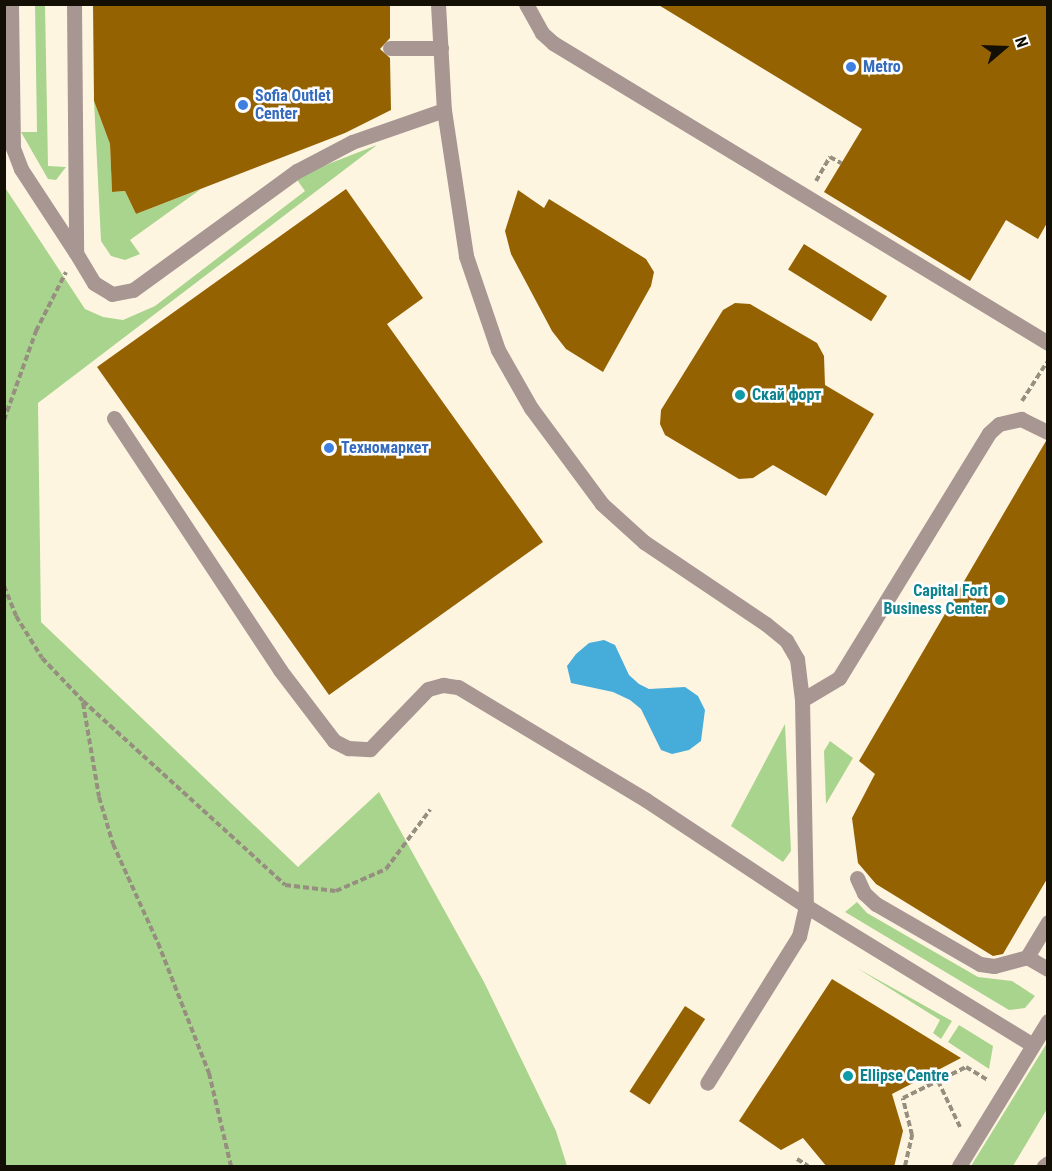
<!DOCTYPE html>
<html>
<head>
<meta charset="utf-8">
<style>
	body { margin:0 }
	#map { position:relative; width:1052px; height:1171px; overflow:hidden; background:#fef5e1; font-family:"Roboto Condensed",sans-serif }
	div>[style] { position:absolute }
	.green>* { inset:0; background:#a9d48e }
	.water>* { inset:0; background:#46adda }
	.building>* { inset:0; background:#956202; transform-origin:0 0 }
	.path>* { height:4px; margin-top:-2px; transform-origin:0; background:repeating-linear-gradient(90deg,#968f7f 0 6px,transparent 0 9px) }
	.minor>* { height:15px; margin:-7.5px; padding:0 7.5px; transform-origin:7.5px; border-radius:7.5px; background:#a89693 }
	.dots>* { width:16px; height:16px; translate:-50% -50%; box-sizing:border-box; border:3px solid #fff; border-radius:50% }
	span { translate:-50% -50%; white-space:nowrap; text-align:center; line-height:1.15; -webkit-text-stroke:5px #fff; paint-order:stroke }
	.shop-label { font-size:16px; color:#366cbe; font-weight:700 }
	.left { translate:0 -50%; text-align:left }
	.culture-label { font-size:16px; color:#0d838f; font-weight:700 }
	.right { translate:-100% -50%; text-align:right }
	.frame { position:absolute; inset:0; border:6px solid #140f04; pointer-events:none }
	.north { position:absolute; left:974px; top:18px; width:60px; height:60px; -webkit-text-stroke:4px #fff; paint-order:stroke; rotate:71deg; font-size:16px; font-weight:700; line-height:24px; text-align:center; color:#140f04 }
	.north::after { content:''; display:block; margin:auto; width:21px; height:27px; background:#140f04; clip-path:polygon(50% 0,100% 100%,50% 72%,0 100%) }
</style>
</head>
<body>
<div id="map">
	<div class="green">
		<i style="clip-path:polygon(35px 5px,45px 5px,48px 166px,66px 167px,56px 180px,48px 179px,21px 132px,37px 132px)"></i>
		<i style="clip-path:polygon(94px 101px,110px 144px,112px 192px,125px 191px,136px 214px,201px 189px,130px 240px,140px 254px,125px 260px,111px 256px,101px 241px)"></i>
		<i style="clip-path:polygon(377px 145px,38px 403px,41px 622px,298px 867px,379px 792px,484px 982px,556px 1131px,567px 1166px,5px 1166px,4px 186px,85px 309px,103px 317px,123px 320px,155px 306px,305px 191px,295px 177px)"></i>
		<i style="clip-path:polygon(785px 724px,791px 851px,783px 862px,731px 826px)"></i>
		<i style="clip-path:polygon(830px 741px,853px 758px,826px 804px,824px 751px)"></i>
		<i style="clip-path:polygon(857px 902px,867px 913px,978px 977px,1012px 981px,1035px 996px,1025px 1008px,1009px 1010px,845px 912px)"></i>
		<i style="clip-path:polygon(857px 968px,952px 1021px,941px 1039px,933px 1033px,940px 1020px)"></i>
		<i style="clip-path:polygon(959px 1025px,993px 1046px,989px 1069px,948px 1042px)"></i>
		<i style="clip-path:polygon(1047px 1043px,1047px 1109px,1013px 1166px,971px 1166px)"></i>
	</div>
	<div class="water">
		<i style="clip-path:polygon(604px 640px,615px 645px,629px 675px,639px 684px,649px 689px,685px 687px,698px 696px,705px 710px,701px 741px,689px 750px,672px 754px,661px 750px,641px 709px,630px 700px,613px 692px,571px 683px,567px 666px,576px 654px,589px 643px)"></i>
	</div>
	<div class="building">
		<i style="clip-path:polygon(93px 4px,390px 4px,390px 38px,380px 49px,390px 58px,391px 110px,345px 133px,136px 214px,125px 191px,112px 192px,110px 144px,94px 101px)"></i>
		<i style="clip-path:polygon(657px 4px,1047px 4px,1047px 223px,1038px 239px,1006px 220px,970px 281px,824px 192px,862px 129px)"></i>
		<i style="clip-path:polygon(346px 189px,423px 298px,387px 324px,543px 542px,329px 695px,97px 367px)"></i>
		<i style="clip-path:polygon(518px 190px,544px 208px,549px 199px,646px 259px,654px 272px,651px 286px,603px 372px,566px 349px,552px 331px,511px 254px,505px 231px)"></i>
		<i style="left:804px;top:244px;width:98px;height:30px;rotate:32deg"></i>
		<i style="clip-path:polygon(735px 303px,750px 304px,817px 343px,824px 356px,825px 385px,874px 414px,826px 496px,773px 465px,753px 478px,739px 479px,665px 435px,660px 424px,661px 410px,723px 310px)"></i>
		<i style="clip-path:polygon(1046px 441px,1047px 879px,1003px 954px,993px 956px,876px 884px,858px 863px,852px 818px,875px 774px,859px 761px)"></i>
		<i style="clip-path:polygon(832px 979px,961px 1058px,892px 1094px,903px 1131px,894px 1167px,827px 1167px,803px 1138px,781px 1150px,739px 1121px)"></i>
		<i style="left:685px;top:1006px;width:24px;height:102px;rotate:33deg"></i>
	</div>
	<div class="path">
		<i style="left:816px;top:181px;width:28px;rotate:-60deg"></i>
		<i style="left:830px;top:157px;width:13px;rotate:29deg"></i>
		<i style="left:1022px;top:401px;width:46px;rotate:-57.3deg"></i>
		<i style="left:4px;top:420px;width:95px;rotate:-70.2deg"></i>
		<i style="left:36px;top:331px;width:66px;rotate:-63deg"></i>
		<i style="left:4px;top:586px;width:32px;rotate:68deg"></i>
		<i style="left:16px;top:616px;width:49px;rotate:58.2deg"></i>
		<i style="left:42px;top:658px;width:59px;rotate:46.4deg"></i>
		<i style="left:83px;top:701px;width:273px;rotate:42.3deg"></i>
		<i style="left:285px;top:885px;width:51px;rotate:6.7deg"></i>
		<i style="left:336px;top:891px;width:55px;rotate:-23.7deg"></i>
		<i style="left:386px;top:869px;width:74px;rotate:-53.3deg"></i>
		<i style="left:83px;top:703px;width:95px;rotate:80.3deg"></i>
		<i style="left:99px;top:797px;width:49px;rotate:73.4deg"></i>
		<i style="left:113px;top:844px;width:109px;rotate:65.6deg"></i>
		<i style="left:158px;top:943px;width:140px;rotate:68.6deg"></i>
		<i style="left:209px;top:1073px;width:96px;rotate:76.7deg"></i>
		<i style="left:938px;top:1081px;width:51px;rotate:64.4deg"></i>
		<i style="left:797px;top:1159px;width:13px;rotate:32deg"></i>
		<i style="left:905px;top:1166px;width:32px;rotate:-77deg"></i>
		<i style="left:912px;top:1135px;width:38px;rotate:-104deg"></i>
		<i style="left:903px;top:1098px;width:70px;rotate:-26.2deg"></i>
		<i style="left:966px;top:1067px;width:26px;rotate:31deg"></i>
	</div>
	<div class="minor">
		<i style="left:11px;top:4px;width:144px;rotate:89.2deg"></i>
		<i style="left:13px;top:148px;width:22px;rotate:69deg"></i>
		<i style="left:21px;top:169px;width:100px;rotate:56.8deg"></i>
		<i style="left:74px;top:4px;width:249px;rotate:89.5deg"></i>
		<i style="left:76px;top:253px;width:35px;rotate:59deg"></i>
		<i style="left:94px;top:283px;width:21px;rotate:31deg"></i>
		<i style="left:112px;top:294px;width:21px;rotate:-11deg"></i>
		<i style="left:133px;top:290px;width:203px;rotate:-36deg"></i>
		<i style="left:297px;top:171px;width:62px;rotate:-27.8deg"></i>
		<i style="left:352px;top:142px;width:97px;rotate:-19.2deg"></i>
		<i style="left:438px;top:4px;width:106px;rotate:86.8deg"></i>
		<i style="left:444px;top:110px;width:148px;rotate:81.4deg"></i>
		<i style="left:466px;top:256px;width:99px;rotate:71.2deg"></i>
		<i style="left:498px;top:350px;width:67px;rotate:60.4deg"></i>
		<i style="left:531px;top:408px;width:119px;rotate:53.5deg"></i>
		<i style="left:602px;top:504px;width:57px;rotate:42.1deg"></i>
		<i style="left:644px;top:542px;width:147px;rotate:33.9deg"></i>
		<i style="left:766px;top:624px;width:26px;rotate:39deg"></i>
		<i style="left:786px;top:640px;width:22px;rotate:60deg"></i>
		<i style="left:797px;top:659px;width:41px;rotate:83deg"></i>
		<i style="left:802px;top:700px;width:206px;rotate:88.9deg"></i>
		<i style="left:806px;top:906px;width:266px;rotate:31.5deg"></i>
		<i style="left:526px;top:4px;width:33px;rotate:61deg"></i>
		<i style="left:542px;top:33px;width:15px;rotate:42deg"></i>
		<i style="left:553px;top:43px;width:579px;rotate:31.22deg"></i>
		<i style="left:390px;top:48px;width:51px"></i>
		<i style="left:114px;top:418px;width:302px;rotate:56.6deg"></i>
		<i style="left:280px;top:670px;width:89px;rotate:52.7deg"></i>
		<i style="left:334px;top:741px;width:16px;rotate:27deg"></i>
		<i style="left:348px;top:748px;width:22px;rotate:3deg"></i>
		<i style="left:370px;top:749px;width:83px;rotate:-46deg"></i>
		<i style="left:428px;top:689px;width:16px;rotate:-15deg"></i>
		<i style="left:443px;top:685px;width:15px;rotate:8deg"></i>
		<i style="left:458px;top:687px;width:219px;rotate:31deg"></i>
		<i style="left:646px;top:800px;width:192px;rotate:33.5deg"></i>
		<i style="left:806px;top:906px;width:31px;rotate:103deg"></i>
		<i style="left:799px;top:936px;width:173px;rotate:122deg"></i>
		<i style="left:802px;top:700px;width:43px;rotate:-30.7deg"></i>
		<i style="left:839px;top:678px;width:287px;rotate:-58.5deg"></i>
		<i style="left:989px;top:433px;width:13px;rotate:-42deg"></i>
		<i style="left:999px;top:424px;width:23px;rotate:-13deg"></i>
		<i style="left:1021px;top:419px;width:30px;rotate:26deg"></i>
		<i style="left:857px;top:878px;width:17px;rotate:65deg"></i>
		<i style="left:864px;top:893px;width:16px;rotate:43deg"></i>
		<i style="left:876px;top:904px;width:120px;rotate:30deg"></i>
		<i style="left:980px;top:964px;width:14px;rotate:8deg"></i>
		<i style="left:994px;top:966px;width:34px;rotate:-15deg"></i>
		<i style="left:1048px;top:922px;width:41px;rotate:121deg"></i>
		<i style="left:1027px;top:957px;width:24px;rotate:30deg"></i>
		<i style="left:959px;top:1166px;width:170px;rotate:-58.5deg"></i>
		<i style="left:1044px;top:1166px;width:5px;rotate:-37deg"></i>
	</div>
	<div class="dots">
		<i style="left:851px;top:67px;background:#3f7fe0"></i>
		<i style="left:243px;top:105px;background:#3f7fe0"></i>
		<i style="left:740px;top:395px;background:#0f9aa8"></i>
		<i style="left:329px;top:448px;background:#3f7fe0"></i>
		<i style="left:1000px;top:600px;background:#0f9aa8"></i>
		<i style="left:848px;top:1076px;background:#0f9aa8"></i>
	</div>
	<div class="shop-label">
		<span class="left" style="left:863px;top:67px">Metro</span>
		<span class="left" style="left:255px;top:105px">Sofia Outlet<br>Center</span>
		<span class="left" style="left:341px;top:448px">Техномаркет</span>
	</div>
	<div class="culture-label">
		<span class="left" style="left:752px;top:395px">Скай форт</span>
		<span class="right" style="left:988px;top:600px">Capital Fort<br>Business Center</span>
		<span class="left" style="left:860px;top:1076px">Ellipse Centre</span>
	</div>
	<div class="frame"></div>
	<div class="north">N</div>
</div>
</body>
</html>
